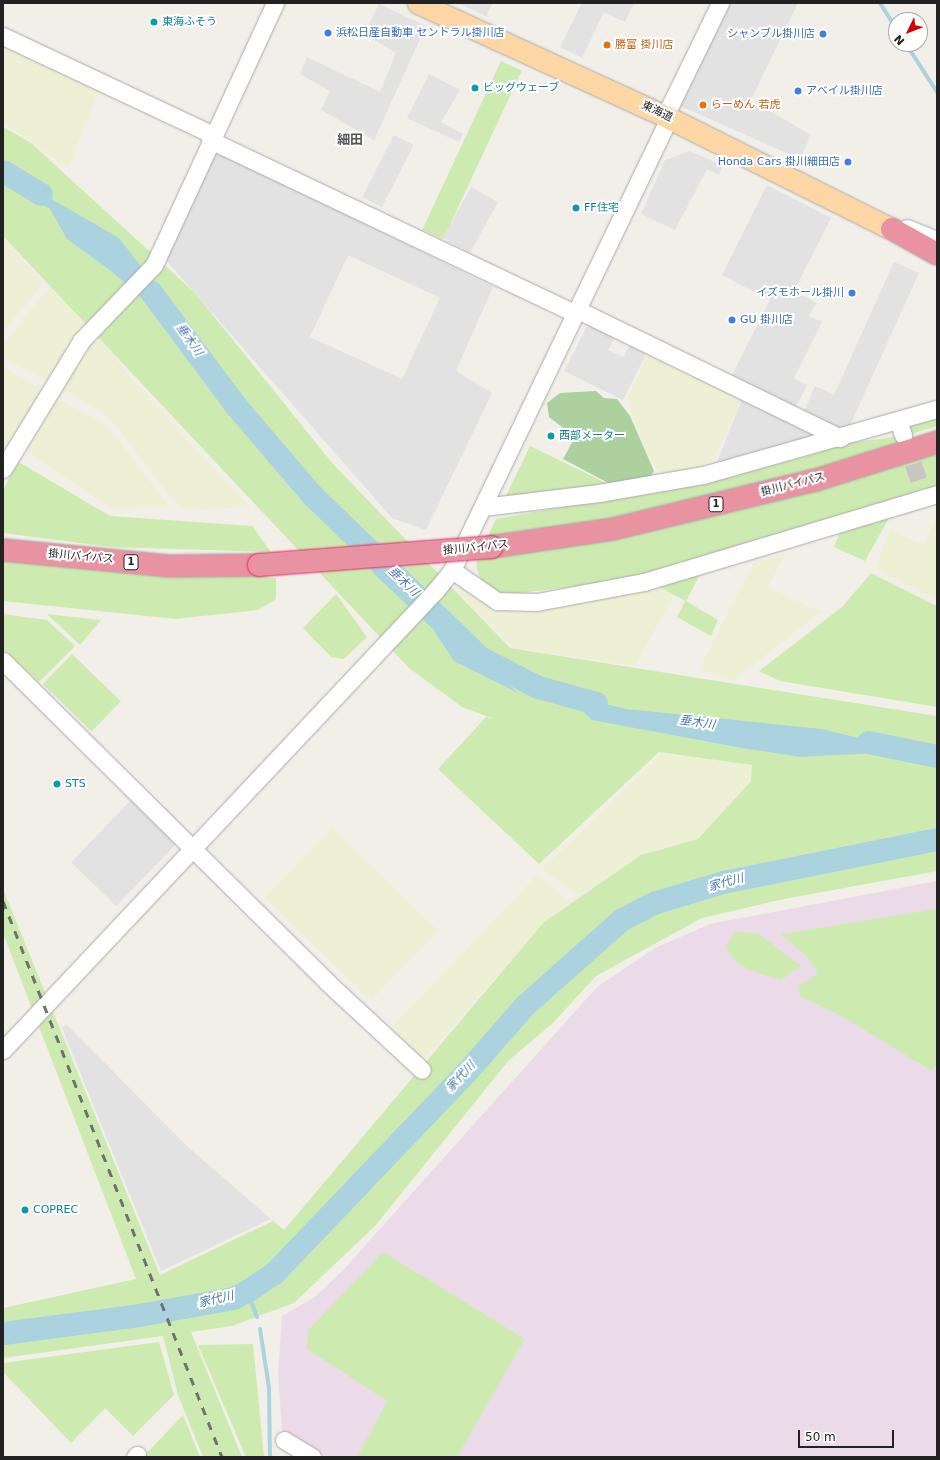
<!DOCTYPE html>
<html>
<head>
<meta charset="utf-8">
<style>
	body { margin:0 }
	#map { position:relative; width:940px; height:1460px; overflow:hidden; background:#f2efe9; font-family:"DejaVu Sans","Noto Sans JP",sans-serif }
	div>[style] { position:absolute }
	.industrial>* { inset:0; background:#ebdbe8 }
	.farmland>* { inset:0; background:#eef0d5; transform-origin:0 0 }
	.grass>* { inset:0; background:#cdebb0; transform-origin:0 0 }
	.forest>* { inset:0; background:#add19e }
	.parking>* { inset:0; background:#e2e2e2; transform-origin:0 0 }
	.water>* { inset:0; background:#aad3df }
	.stream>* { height:4px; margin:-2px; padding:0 2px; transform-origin:2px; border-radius:2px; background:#aad3df }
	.river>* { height:23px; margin:-11.5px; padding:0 11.5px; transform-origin:11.5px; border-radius:11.5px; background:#aad3df }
	.minor-tunnel>* { height:17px; margin-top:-8.5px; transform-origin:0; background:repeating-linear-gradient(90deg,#c8c6c1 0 17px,transparent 0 25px) }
	.roads { filter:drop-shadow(0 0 1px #a9a9a9) drop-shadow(0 0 1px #a9a9a9) }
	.minor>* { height:17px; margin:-8.5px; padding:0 8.5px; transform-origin:8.5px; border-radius:8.5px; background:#fff }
	.major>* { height:21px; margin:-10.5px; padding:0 10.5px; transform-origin:10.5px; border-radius:10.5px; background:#fcd6a4 }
	.highway>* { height:22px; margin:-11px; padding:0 11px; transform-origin:11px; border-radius:11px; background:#e892a2 }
	.rail>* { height:3px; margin-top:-1.5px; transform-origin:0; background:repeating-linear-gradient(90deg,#707070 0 8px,transparent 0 16px) }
	.bridges { filter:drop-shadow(0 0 1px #dc2a67) drop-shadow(0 0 1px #dc2a67) }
	.highway-bridge>* { height:22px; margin:-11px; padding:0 11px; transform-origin:11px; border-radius:11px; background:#e892a2 }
	.dots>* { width:11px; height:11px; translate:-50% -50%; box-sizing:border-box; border:2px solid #fff; border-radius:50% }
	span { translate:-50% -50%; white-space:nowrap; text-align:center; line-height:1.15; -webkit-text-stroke:4px #fff; paint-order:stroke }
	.shield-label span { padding:1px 3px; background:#fff; border:1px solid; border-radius:3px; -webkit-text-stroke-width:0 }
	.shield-label { font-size:10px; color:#222; font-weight:700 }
	.culture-label { font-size:11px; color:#0d838f }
	.left { translate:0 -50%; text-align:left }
	.shop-label { font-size:11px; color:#366cbe }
	.right { translate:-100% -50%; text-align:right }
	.food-label { font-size:11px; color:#c56008 }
	.street-label { font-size:11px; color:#222 }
	.water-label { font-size:12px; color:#4a7aab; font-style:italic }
	.quarter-label { font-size:13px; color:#555; font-weight:700 }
	.frame { position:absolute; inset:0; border:4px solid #222; pointer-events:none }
	.north { position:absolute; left:888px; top:12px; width:40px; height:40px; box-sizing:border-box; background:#fff; border:1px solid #a7a7a7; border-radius:50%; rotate:227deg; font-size:11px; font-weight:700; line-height:16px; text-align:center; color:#222 }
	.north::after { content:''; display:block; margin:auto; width:14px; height:18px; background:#d40000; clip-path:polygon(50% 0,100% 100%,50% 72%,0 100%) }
	.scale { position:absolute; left:798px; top:1430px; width:96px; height:18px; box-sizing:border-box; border:2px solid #222; border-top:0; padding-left:5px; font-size:12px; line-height:14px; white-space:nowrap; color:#222; -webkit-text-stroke:3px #fff; paint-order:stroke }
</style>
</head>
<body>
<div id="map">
	<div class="industrial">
		<i style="clip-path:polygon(937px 881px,937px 1457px,327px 1457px,282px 1430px,278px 1374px,282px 1316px,315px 1297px,344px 1269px,597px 987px,655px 948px,710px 924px)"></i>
	</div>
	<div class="farmland">
		<i style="clip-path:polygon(3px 37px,101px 86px,68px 168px,3px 123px)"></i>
		<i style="clip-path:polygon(3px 237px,43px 284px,3px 331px)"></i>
		<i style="clip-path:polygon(50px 287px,90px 330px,54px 384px,3px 358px,3px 345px)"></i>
		<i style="clip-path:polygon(96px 335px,139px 387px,250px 507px,189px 510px,174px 502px,109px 417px,57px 385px)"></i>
		<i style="clip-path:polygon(648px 355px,743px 397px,709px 467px,664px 478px,646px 454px,627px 399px)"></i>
		<i style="clip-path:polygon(3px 367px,46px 391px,16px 448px,3px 441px)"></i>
		<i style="clip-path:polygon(54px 397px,106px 424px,170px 507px,112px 509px,24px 450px)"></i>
		<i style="clip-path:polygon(937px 516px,937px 600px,875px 569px,890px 529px,923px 545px)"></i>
		<i style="clip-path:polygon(785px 554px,768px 587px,820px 612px,733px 681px,699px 670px,753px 563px)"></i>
		<i style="clip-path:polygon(681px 582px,635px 666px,513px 648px,456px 591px,460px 586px,490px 605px,520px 613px)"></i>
		<i style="clip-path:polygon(663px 752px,752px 765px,751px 781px,698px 839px,641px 855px,551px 915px,424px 1059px,422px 1070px,392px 1027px,538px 874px,568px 901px,577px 895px,542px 869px)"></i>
		<i style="left:332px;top:828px;width:148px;height:97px;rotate:44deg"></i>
	</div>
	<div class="grass">
		<i style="left:501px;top:61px;width:23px;height:186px;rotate:25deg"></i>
		<i style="clip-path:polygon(3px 127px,31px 143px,195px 293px,333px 464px,510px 648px,937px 716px,937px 871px,784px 899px,702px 918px,596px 976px,553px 1023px,509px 1060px,375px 1226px,294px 1303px,232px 1326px,191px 1332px,242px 1457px,203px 1457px,178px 1395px,163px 1336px,3px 1358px,3px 1308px,136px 1279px,3px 933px,3px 889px,160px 1275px,273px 1221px,284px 1230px,544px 922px,641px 855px,698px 839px,751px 781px,752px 765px,659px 752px,539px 864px,438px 769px,486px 717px,494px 719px,462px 707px,409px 668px,3px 236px)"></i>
		<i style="clip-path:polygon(937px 414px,937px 426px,911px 434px,909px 422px)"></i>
		<i style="clip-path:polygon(903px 436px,937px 441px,937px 489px,620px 581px,502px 595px,484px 585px,478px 573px,476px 562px,496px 519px,718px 479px,805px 457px,838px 444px)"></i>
		<i style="clip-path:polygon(530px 446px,606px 483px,504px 500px)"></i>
		<i style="clip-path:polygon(17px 461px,110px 516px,252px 526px,271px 552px,111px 547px,3px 533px,3px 491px)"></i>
		<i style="clip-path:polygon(890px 516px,865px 561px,834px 547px,841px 530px)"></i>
		<i style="clip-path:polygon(3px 559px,276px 578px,276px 599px,258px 610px,176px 619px,3px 601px)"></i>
		<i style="clip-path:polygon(701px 573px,686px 601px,718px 620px,711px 636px,677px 617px,685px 601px,656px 585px)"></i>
		<i style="clip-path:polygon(871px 573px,937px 606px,937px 707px,780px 681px,759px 671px,842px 607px)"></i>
		<i style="clip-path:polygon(336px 594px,367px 637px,344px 659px,331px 657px,303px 628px)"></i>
		<i style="clip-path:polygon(3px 614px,47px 620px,75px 646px,39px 682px,3px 649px)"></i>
		<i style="clip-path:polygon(47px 614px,101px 620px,80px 645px)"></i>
		<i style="left:72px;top:654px;width:68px;height:42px;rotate:44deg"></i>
		<i style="clip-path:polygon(937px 909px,937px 1064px,932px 1071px,843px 1017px,800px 996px,798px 986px,818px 974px,809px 959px,781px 934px)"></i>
		<i style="clip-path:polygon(735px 931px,759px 934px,801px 966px,781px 980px,759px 974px,737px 963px,726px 947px)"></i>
		<i style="clip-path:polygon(383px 1252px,525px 1339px,457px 1457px,357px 1457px,387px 1401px,307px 1349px,308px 1330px)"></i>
		<i style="clip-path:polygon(159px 1342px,174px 1395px,133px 1436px,105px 1408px,71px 1443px,3px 1372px,3px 1363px)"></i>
		<i style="clip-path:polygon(253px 1344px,264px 1457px,246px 1457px,198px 1345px)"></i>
		<i style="clip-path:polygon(183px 1415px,200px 1457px,143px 1457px)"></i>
	</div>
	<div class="forest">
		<i style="clip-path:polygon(596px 391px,604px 398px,617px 399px,630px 416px,654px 471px,648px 479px,614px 486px,563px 459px,575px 437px,549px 417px,547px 403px,560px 393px)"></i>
	</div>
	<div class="parking">
		<i style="clip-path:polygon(458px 3px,493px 3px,486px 16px)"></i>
		<i style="clip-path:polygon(582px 3px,634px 3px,625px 22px,604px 12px,582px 58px,560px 47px)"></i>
		<i style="clip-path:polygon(726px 3px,798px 3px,751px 100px,811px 135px,800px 159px,678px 105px)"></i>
		<i style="clip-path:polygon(379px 4px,426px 26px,374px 140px,321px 110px,330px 91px,300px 74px,307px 57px,380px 92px,396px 53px,364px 34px)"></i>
		<i style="clip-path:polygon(429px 74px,460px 90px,441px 122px,463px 134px,459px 142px,407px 118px)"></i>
		<i style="left:394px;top:135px;width:22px;height:70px;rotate:27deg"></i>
		<i style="clip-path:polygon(evenodd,217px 150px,493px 287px,456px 371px,492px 393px,426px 530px,392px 518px,165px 259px,217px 150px,348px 255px,440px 298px,402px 379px,310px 337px,348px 255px)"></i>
		<i style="clip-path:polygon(690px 151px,723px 166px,719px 175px,707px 169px,675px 230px,641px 214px,665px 160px)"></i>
		<i style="clip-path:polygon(767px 185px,831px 218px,794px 291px,816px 303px,809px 316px,822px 322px,794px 378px,807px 385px,795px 409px,731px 377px,770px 300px,722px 275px)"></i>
		<i style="left:471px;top:187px;width:31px;height:58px;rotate:29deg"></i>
		<i style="clip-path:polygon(894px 262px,919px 273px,847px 432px,804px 412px,815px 386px,834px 395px)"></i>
		<i style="clip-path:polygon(evenodd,589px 322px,647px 352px,623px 400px,564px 371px,589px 322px,615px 337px,630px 344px,624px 357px,608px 350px,615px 337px)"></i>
		<i style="clip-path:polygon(743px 397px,821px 433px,715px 467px)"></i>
		<i style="left:135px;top:796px;width:63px;height:92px;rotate:44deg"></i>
		<i style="clip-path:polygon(66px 1024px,188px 1147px,271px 1219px,161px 1271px,62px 1028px)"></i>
	</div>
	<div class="water">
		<i style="clip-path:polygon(3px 171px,119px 238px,160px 291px,175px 327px,111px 271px,67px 239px,50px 209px,3px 182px)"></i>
		<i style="clip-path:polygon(353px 541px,474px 656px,518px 693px,454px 661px,433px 629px,375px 575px)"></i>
		<i style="clip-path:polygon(565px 694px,626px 709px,822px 729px,899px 748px,877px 753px,800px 757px,742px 748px,592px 720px)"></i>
	</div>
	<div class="stream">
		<i style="left:880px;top:3px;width:31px;rotate:58deg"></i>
		<i style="left:906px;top:44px;width:57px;rotate:57.1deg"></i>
		<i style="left:247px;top:1291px;width:28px;rotate:69deg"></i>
		<i style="left:260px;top:1329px;width:60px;rotate:81.3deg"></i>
		<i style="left:269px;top:1388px;width:69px;rotate:89.2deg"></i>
	</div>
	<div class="river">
		<i style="left:3px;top:171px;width:44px;rotate:31.2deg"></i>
		<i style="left:151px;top:292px;width:142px;rotate:53.3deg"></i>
		<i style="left:236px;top:406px;width:118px;rotate:49.5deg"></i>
		<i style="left:313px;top:496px;width:233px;rotate:44deg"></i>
		<i style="left:481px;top:658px;width:64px;rotate:27deg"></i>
		<i style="left:538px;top:687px;width:60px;rotate:15.4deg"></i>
		<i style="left:868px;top:742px;width:70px;rotate:11.5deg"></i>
		<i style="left:3px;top:1333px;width:137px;rotate:-7.5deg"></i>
		<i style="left:139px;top:1315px;width:96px;rotate:-10.3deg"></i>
		<i style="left:233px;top:1298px;width:16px;rotate:-27deg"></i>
		<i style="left:247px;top:1291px;width:32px;rotate:-34deg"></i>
		<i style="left:274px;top:1273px;width:281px;rotate:-46.3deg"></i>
		<i style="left:468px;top:1070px;width:86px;rotate:-48.8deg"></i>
		<i style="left:525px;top:1005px;width:130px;rotate:-41.6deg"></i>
		<i style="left:622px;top:919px;width:38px;rotate:-27deg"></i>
		<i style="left:656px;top:902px;width:70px;rotate:-16.6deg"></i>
		<i style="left:723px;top:882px;width:218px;rotate:-11.4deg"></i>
	</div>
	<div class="minor-tunnel">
		<i style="left:905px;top:440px;width:46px;rotate:70.8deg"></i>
	</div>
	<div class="roads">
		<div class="minor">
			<i style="left:3px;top:36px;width:232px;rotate:25.2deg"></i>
			<i style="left:665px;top:116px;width:126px;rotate:-64deg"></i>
			<i style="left:210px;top:140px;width:405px;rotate:25.4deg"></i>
			<i style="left:907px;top:228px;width:32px;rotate:22deg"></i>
			<i style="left:578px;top:310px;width:292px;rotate:26deg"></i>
			<i style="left:898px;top:421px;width:15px;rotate:70deg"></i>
			<i style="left:3px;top:469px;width:150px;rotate:-58.6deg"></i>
			<i style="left:81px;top:341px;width:105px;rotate:-46.2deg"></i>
			<i style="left:154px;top:265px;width:289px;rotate:-65.2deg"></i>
			<i style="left:483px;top:507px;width:117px;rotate:-6.9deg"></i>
			<i style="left:599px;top:493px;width:106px;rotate:-9.8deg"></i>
			<i style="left:703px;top:475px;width:243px;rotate:-15.8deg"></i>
			<i style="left:452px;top:570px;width:55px;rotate:34.6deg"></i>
			<i style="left:497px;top:601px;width:40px;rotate:1.4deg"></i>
			<i style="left:537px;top:602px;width:109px;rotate:-10.6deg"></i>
			<i style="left:644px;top:582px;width:306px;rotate:-16.7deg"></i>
			<i style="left:3px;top:661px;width:456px;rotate:44.7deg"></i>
			<i style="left:327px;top:982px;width:129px;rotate:42.8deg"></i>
			<i style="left:3px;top:1050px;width:632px;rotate:-46.73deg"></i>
			<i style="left:436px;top:590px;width:26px;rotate:-51deg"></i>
			<i style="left:452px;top:570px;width:501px;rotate:-64.35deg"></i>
			<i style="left:284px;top:1440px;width:33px;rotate:31deg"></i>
			<i style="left:135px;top:1457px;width:3px;rotate:-45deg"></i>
		</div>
		<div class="major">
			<i style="left:418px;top:3px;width:276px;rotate:24.6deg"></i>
			<i style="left:669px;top:118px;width:249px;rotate:26.5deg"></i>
		</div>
		<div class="highway">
			<i style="left:892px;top:229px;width:51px;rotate:29.1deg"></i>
			<i style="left:491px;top:547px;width:123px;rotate:-8.4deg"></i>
			<i style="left:613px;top:529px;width:209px;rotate:-13.6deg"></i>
			<i style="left:816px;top:480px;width:127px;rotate:-17.4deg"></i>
			<i style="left:3px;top:550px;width:168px;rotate:5.5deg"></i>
			<i style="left:170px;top:566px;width:89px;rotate:-0.6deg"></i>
		</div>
	</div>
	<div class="rail">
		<i style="left:3px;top:901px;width:598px;rotate:68.5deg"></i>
	</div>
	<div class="bridges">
		<div class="highway-bridge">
			<i style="left:259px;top:565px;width:233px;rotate:-4.4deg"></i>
		</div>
	</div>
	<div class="dots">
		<i style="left:154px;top:22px;background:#0f9aa8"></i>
		<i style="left:328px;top:33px;background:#3f7fe0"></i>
		<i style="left:823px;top:34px;background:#3f7fe0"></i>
		<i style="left:607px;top:45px;background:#e8710a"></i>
		<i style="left:475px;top:88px;background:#0f9aa8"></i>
		<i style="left:798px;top:91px;background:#3f7fe0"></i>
		<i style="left:703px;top:105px;background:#e8710a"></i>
		<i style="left:848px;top:162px;background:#3f7fe0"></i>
		<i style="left:576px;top:208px;background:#0f9aa8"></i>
		<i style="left:852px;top:293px;background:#3f7fe0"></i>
		<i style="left:732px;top:320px;background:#3f7fe0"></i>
		<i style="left:551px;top:436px;background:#0f9aa8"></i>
		<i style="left:57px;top:784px;background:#0f9aa8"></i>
		<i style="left:25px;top:1210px;background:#0f9aa8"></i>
	</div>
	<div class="shield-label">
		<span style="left:716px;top:504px">1</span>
		<span style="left:131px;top:562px">1</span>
	</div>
	<div class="culture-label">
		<span class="left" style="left:162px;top:22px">東海ふそう</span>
		<span class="left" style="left:483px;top:88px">ビッグウェーブ</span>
		<span class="left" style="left:584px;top:208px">FF住宅</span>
		<span class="left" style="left:559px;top:436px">西部メーター</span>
		<span class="left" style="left:65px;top:784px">STS</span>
		<span class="left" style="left:33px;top:1210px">COPREC</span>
	</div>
	<div class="shop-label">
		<span class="left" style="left:336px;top:33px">浜松日産自動車 セントラル掛川店</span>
		<span class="right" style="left:815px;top:34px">シャンブル掛川店</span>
		<span class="left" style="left:806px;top:91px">アベイル掛川店</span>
		<span class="right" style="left:840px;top:162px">Honda Cars 掛川細田店</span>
		<span class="right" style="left:844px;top:293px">イズモホール掛川</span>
		<span class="left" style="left:740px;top:320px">GU 掛川店</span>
	</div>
	<div class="food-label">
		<span class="left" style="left:615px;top:45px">勝富 掛川店</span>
		<span class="left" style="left:711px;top:105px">らーめん 若虎</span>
	</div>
	<div class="street-label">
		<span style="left:657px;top:112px;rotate:25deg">東海道</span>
		<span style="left:793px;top:485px;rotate:-14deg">掛川バイパス</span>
		<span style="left:476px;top:548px;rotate:-6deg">掛川バイパス</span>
		<span style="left:81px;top:557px;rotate:5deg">掛川バイパス</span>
	</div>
	<div class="water-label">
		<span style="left:189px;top:340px;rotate:55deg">垂木川</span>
		<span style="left:403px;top:582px;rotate:44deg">垂木川</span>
		<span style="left:697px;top:723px;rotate:8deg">垂木川</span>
		<span style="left:726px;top:883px;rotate:-15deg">家代川</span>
		<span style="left:461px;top:1077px;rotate:-47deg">家代川</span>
		<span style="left:216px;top:1300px;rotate:-13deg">家代川</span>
	</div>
	<div class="quarter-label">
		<span style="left:350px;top:140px">細田</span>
	</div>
	<div class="frame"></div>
	<div class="north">N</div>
	<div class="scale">50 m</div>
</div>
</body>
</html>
